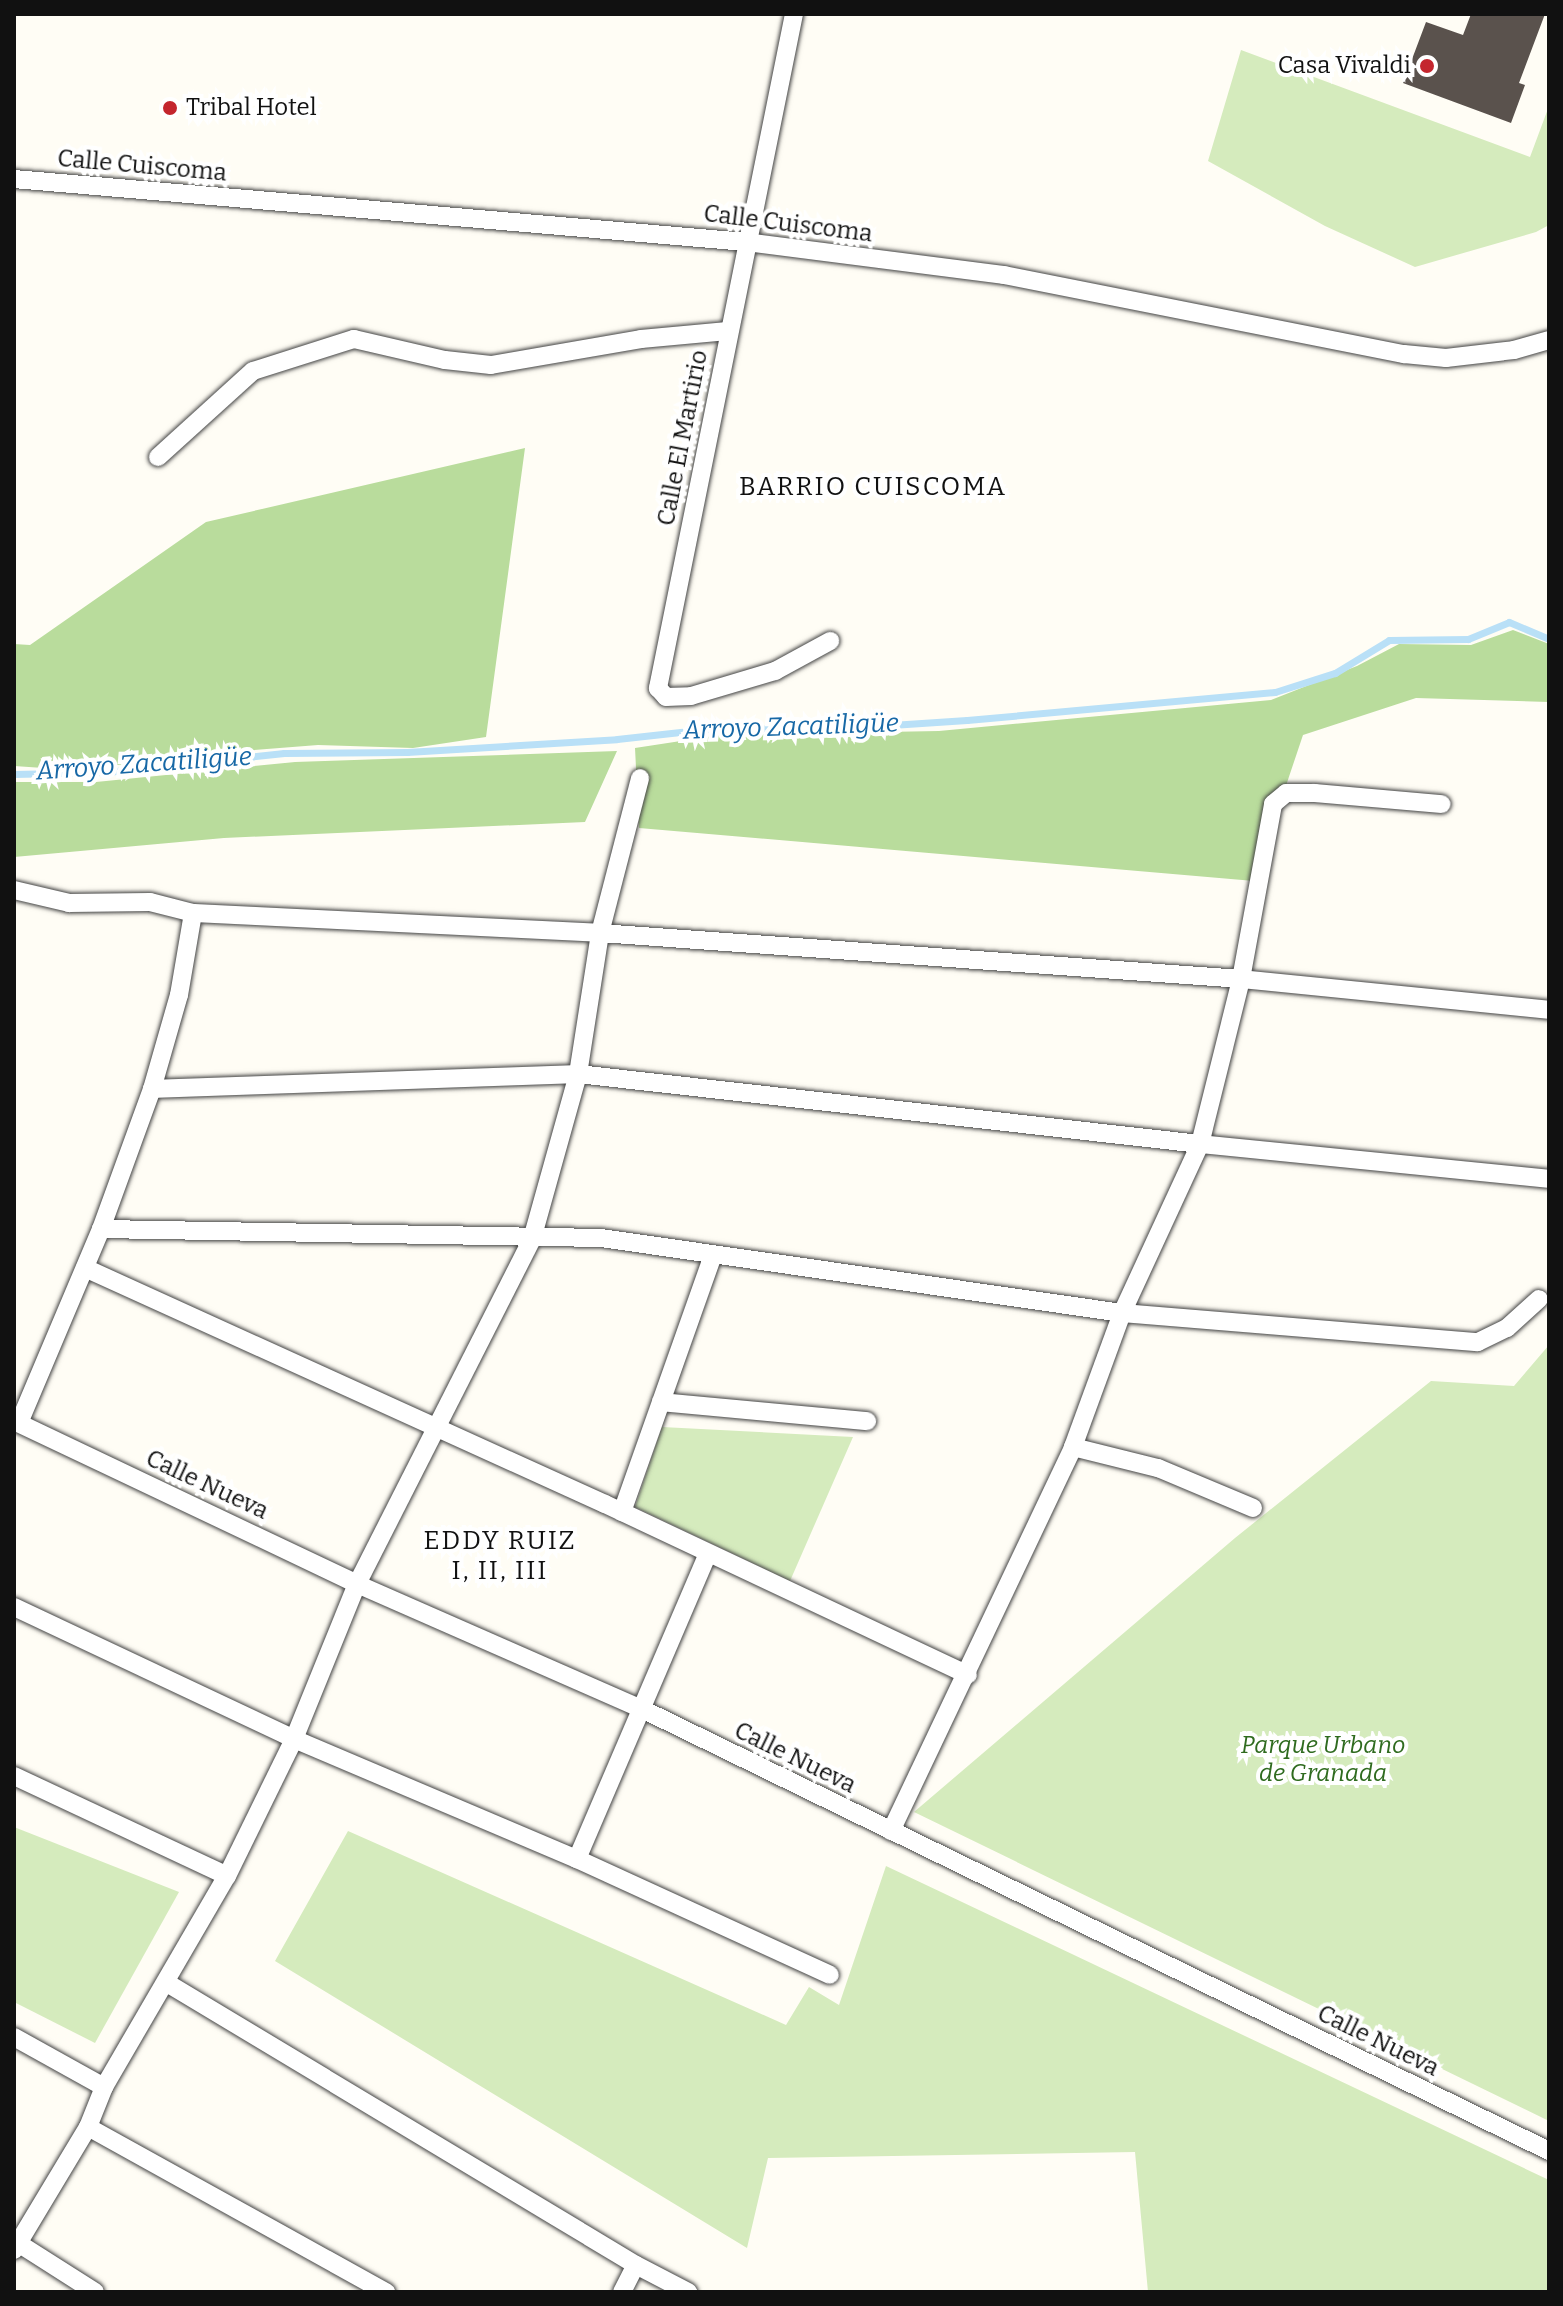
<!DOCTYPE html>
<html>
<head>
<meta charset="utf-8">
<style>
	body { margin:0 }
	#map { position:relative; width:1563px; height:2306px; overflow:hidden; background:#fffdf5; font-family:Bitter,serif }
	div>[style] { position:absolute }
	.green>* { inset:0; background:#d5ebbd }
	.forest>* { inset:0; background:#b9dc9c }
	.stream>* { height:7px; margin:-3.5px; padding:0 3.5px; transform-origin:3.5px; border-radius:3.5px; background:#b9e0f7 }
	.building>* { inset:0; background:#5a524d }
	.roads { filter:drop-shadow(0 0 2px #444) drop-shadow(0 0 2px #444) }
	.street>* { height:18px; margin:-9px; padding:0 9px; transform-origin:9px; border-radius:9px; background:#fff }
	.dots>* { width:22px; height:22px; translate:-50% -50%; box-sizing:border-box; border:4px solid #fff; border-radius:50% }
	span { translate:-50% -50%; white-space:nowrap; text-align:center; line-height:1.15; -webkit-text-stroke:8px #fff; paint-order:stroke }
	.poi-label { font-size:24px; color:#111 }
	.right { translate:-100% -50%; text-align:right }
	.left { translate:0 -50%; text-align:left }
	.street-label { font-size:24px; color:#111 }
	.park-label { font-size:24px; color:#2f6b1f; font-style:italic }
	.neighbourhood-label { font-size:26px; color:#111; letter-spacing:2px }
	.water-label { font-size:26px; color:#1768a6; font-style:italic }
	.frame { position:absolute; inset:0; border:16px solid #111; pointer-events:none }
</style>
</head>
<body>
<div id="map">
	<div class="green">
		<i style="clip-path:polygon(1241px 50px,1530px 157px,1549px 106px,1549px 225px,1536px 232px,1415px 267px,1325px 226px,1208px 161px)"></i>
		<i style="clip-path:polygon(1549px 1345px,1549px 2121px,914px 1812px,1235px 1538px,1431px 1381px,1514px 1386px)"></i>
		<i style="clip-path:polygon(662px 1427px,853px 1437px,790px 1581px,635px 1507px)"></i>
		<i style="clip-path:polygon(14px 1827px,179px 1892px,95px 2043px,14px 2002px)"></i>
		<i style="clip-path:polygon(348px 1831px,786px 2025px,809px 1987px,839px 2005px,886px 1866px,1549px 2180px,1549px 2292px,1148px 2292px,1135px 2152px,768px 2158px,747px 2248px,275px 1961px)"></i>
	</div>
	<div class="forest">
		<i style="clip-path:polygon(525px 448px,486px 737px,413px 748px,318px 745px,230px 752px,73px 770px,14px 766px,14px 644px,30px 645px,206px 522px)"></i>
		<i style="clip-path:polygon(1513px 630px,1549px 644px,1549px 702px,1416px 698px,1303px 735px,1254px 881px,639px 828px,635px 748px,720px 735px,939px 731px,1271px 700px,1357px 666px,1399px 644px,1471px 645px)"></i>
		<i style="clip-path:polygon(617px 751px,585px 822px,224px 838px,14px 857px,14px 782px,96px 782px,295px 762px)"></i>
	</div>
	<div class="stream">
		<i style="left:14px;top:774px;width:93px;rotate:-1.2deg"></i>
		<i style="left:107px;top:772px;width:178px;rotate:-6.1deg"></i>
		<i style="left:284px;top:753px;width:123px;rotate:-0.5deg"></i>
		<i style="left:407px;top:752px;width:210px;rotate:-3.5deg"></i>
		<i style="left:617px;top:739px;width:91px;rotate:-6.3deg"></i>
		<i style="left:707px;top:729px;width:139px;rotate:-0.4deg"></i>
		<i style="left:846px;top:728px;width:121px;rotate:-3.8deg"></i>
		<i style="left:967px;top:720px;width:309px;rotate:-5.2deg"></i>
		<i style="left:1275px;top:692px;width:63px;rotate:-17.6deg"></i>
		<i style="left:1335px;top:673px;width:63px;rotate:-31.4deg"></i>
		<i style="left:1389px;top:640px;width:79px;rotate:-0.7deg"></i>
		<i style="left:1468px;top:639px;width:44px;rotate:-22.5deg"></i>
		<i style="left:1509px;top:622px;width:43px;rotate:23deg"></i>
	</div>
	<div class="building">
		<i style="clip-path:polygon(1471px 14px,1545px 14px,1519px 83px,1525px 85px,1511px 123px,1403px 83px,1426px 22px,1463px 35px)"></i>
	</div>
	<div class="roads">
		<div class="street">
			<i style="left:794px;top:14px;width:688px;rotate:101.41deg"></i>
			<i style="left:658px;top:688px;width:12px;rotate:48deg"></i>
			<i style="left:666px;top:697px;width:25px;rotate:-2deg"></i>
			<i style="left:691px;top:696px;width:88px;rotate:-16.6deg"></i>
			<i style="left:775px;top:671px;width:63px;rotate:-28.6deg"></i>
			<i style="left:14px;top:179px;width:735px;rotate:4.92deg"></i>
			<i style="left:746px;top:242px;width:260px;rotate:7.3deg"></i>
			<i style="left:1004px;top:275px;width:408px;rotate:11.2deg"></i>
			<i style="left:1404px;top:354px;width:42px;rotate:5.4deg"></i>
			<i style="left:1446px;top:358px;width:68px;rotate:-6.7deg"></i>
			<i style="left:1514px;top:350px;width:36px;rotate:-16deg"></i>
			<i style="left:158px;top:457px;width:128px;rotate:-42.2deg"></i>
			<i style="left:253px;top:371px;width:106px;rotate:-17.6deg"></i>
			<i style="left:354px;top:339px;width:93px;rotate:13deg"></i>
			<i style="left:445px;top:360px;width:46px;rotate:6.2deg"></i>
			<i style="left:491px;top:365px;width:152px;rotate:-9.8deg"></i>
			<i style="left:641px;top:339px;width:87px;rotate:-5.3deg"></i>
			<i style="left:14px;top:890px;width:57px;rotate:13.3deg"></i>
			<i style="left:69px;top:903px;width:81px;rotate:-0.7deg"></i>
			<i style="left:150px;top:902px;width:44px;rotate:14.3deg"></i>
			<i style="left:193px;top:913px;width:407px;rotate:2.8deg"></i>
			<i style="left:600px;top:933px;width:643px;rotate:4.1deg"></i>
			<i style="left:1241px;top:979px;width:310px;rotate:5.7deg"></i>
			<i style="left:152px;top:1089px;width:426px;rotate:-2deg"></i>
			<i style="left:578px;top:1074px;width:626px;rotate:6.42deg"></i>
			<i style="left:1200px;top:1144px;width:351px;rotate:5.7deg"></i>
			<i style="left:101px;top:1229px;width:500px;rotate:1.03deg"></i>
			<i style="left:601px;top:1238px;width:526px;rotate:8.19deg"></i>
			<i style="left:1122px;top:1313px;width:357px;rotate:4.7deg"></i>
			<i style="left:1478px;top:1342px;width:32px;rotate:-26deg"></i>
			<i style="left:1507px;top:1328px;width:43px;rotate:-42.2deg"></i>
			<i style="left:85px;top:1268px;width:571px;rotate:24.41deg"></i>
			<i style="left:605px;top:1504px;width:401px;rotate:25.2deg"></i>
			<i style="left:661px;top:1402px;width:207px;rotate:5.3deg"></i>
			<i style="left:14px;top:1421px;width:380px;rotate:25.4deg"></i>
			<i style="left:357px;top:1584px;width:311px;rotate:23.7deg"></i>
			<i style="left:642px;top:1709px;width:1009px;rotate:25.98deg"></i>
			<i style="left:19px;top:1423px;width:211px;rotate:-67.1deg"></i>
			<i style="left:101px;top:1229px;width:149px;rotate:-70deg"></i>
			<i style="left:152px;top:1089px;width:98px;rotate:-74deg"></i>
			<i style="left:179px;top:995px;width:83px;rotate:-80.3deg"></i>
			<i style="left:1073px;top:1447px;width:88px;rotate:13.9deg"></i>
			<i style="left:1158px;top:1468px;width:103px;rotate:22.8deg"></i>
			<i style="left:622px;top:1512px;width:273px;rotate:-70.5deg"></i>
			<i style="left:14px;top:1607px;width:310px;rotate:25.2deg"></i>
			<i style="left:294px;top:1739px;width:307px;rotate:23deg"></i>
			<i style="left:577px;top:1859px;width:278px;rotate:24.6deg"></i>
			<i style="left:14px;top:1776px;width:235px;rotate:25.1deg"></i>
			<i style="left:891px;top:1831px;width:425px;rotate:-64.6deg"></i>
			<i style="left:1073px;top:1447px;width:143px;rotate:-69.9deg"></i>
			<i style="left:1122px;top:1313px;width:186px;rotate:-65.2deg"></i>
			<i style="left:1200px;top:1144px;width:170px;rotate:-76deg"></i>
			<i style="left:1241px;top:979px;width:178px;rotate:-79.6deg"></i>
			<i style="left:1273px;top:804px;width:17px;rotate:-40deg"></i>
			<i style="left:1286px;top:793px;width:29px"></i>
			<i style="left:1315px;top:793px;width:127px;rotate:5deg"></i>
			<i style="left:577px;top:1859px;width:332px;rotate:-66.8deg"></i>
			<i style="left:167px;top:1983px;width:547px;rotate:31.02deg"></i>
			<i style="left:636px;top:2265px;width:59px;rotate:27.4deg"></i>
			<i style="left:14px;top:2037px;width:103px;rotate:29.1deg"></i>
			<i style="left:88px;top:2127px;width:341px;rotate:29deg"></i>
			<i style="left:18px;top:2243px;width:91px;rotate:32.5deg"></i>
			<i style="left:14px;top:2250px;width:144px;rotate:-59deg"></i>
			<i style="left:88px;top:2127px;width:43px;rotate:-68.2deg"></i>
			<i style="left:104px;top:2087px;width:244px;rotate:-59.8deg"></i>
			<i style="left:227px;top:1876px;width:153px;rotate:-63.9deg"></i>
			<i style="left:294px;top:1739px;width:167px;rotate:-67.9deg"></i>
			<i style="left:357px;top:1584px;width:387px;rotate:-63.1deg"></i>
			<i style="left:532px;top:1239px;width:171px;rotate:-74.4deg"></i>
			<i style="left:578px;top:1074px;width:143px;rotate:-81.1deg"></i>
			<i style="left:600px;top:933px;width:160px;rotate:-75.5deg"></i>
			<i style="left:622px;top:2292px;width:30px;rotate:-63deg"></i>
		</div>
	</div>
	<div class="dots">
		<i style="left:1427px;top:66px;background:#c4262e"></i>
		<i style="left:170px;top:108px;background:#c4262e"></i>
	</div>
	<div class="poi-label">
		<span class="right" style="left:1411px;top:66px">Casa Vivaldi</span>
		<span class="left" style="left:186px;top:108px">Tribal Hotel</span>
	</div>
	<div class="street-label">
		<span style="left:142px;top:166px;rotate:5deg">Calle Cuiscoma</span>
		<span style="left:788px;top:224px;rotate:7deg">Calle Cuiscoma</span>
		<span style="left:683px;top:438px;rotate:-79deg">Calle El Martirio</span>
		<span style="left:207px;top:1485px;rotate:25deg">Calle Nueva</span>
		<span style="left:795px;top:1758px;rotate:26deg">Calle Nueva</span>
		<span style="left:1378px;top:2041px;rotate:26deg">Calle Nueva</span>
	</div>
	<div class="park-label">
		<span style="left:1323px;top:1760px">Parque Urbano<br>de Granada</span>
	</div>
	<div class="neighbourhood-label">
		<span style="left:873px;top:487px">BARRIO CUISCOMA</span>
		<span style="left:500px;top:1556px">EDDY RUIZ<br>I, II, III</span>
	</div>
	<div class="water-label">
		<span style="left:791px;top:727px;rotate:-2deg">Arroyo Zacatiligüe</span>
		<span style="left:144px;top:764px;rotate:-4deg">Arroyo Zacatiligüe</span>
	</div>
	<div class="frame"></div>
</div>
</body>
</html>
